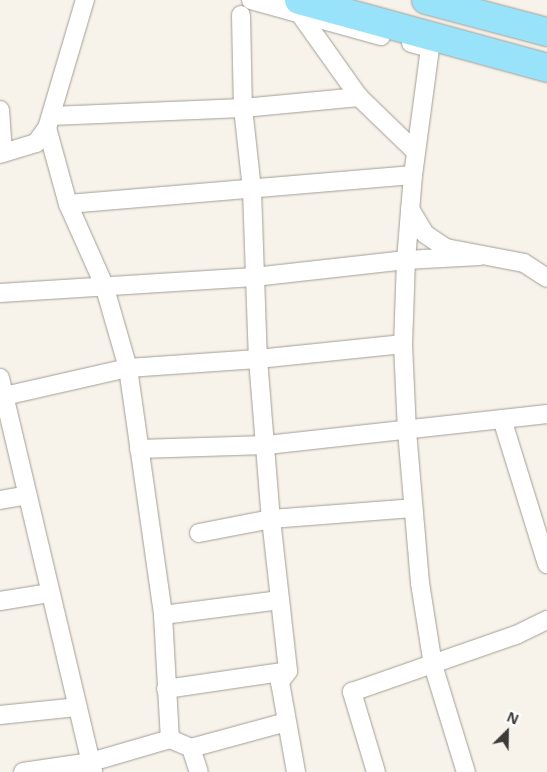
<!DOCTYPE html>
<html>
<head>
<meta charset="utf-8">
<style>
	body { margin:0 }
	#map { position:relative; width:547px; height:772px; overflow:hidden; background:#f8f3ea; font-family:"Open Sans",sans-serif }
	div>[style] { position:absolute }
	.roads { filter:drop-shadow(0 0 1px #a29e95) drop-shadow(0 0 1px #a29e95) }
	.minor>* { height:18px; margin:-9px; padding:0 9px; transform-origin:9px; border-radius:9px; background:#fff }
	.primary>* { height:28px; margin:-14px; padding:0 14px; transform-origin:14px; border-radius:14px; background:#98e2fa }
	span { translate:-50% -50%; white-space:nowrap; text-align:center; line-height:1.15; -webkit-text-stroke:4px #fff; paint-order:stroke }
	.north { position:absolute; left:482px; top:707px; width:50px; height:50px; -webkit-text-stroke:4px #fff; paint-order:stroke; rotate:23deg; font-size:14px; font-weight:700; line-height:20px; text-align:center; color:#3c3a36 }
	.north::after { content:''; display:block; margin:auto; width:18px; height:22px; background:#3c3a36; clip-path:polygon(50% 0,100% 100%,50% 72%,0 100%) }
</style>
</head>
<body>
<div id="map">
	<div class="roads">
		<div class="minor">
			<i style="left:251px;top:0;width:135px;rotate:15.5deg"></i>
			<i style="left:300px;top:14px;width:102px;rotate:54.6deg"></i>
			<i style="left:359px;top:97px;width:79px;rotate:44deg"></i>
			<i style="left:241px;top:15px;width:93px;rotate:88.8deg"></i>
			<i style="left:243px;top:108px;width:82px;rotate:83.7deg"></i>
			<i style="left:252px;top:190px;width:169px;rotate:88deg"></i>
			<i style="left:258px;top:359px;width:161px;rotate:85.4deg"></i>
			<i style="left:271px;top:519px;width:153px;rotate:83.6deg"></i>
			<i style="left:288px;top:671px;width:14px;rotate:126deg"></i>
			<i style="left:280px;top:682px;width:91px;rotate:79.9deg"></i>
			<i style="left:411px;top:43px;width:20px;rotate:15deg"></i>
			<i style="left:430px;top:48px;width:128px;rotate:97.6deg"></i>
			<i style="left:413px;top:175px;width:85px;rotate:94.7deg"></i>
			<i style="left:406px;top:260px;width:84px;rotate:92deg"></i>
			<i style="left:403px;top:344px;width:87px;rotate:87.4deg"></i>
			<i style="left:407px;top:431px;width:153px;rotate:85.1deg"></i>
			<i style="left:420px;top:583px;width:83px;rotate:81deg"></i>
			<i style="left:433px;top:665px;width:112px;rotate:72.9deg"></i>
			<i style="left:0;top:110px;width:43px;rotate:86deg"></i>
			<i style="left:51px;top:116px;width:192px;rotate:-2.4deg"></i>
			<i style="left:243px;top:108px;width:117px;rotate:-5.4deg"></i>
			<i style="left:47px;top:128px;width:79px;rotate:74.6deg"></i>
			<i style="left:68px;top:204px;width:89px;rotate:66deg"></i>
			<i style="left:104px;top:285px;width:86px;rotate:73.9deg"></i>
			<i style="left:128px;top:368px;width:249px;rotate:81.9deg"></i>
			<i style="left:163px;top:615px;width:124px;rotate:86.8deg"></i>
			<i style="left:0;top:154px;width:38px;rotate:-17deg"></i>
			<i style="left:36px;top:143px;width:19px;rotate:-54deg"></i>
			<i style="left:47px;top:128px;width:134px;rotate:-73.5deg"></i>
			<i style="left:68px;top:204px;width:346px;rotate:-4.8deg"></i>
			<i style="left:410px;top:209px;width:29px;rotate:59deg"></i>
			<i style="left:425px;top:234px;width:25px;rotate:34deg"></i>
			<i style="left:446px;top:248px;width:79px;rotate:10.9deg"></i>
			<i style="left:524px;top:263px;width:27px;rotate:33deg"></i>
			<i style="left:0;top:293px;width:255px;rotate:-3.6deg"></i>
			<i style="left:254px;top:277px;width:153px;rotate:-6.4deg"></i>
			<i style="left:406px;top:260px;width:74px;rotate:-3.1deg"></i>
			<i style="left:0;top:378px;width:405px;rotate:76.7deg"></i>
			<i style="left:0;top:397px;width:131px;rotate:-12.8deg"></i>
			<i style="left:128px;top:368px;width:130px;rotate:-4deg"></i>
			<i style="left:258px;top:359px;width:146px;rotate:-5.9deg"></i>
			<i style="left:502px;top:419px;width:152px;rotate:72.8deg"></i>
			<i style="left:139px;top:449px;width:128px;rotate:-1.8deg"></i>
			<i style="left:267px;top:445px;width:282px;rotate:-6.3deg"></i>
			<i style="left:0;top:500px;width:28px;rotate:-10deg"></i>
			<i style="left:199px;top:533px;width:73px;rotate:-11deg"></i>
			<i style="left:271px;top:519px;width:142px;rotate:-4.4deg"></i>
			<i style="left:0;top:601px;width:51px;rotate:-9.1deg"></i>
			<i style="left:163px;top:615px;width:118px;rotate:-7.3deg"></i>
			<i style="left:166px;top:689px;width:123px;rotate:-8.4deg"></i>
			<i style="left:0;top:715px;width:77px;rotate:-5.9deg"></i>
			<i style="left:191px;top:748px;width:25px;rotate:72deg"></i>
			<i style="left:23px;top:772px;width:69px;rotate:-8.4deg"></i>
			<i style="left:91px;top:762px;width:82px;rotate:-16.2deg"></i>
			<i style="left:170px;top:739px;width:23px;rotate:23deg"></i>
			<i style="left:191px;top:748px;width:99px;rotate:-15.2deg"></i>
			<i style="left:376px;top:772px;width:84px;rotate:-106.7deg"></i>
			<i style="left:352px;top:692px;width:174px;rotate:-19.2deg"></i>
			<i style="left:516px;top:635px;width:34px;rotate:-26deg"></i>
		</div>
		<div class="primary">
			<i style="left:299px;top:0;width:257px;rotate:15.3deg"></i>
			<i style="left:426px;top:0;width:125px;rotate:14.8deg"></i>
		</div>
	</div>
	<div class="north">N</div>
</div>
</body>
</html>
